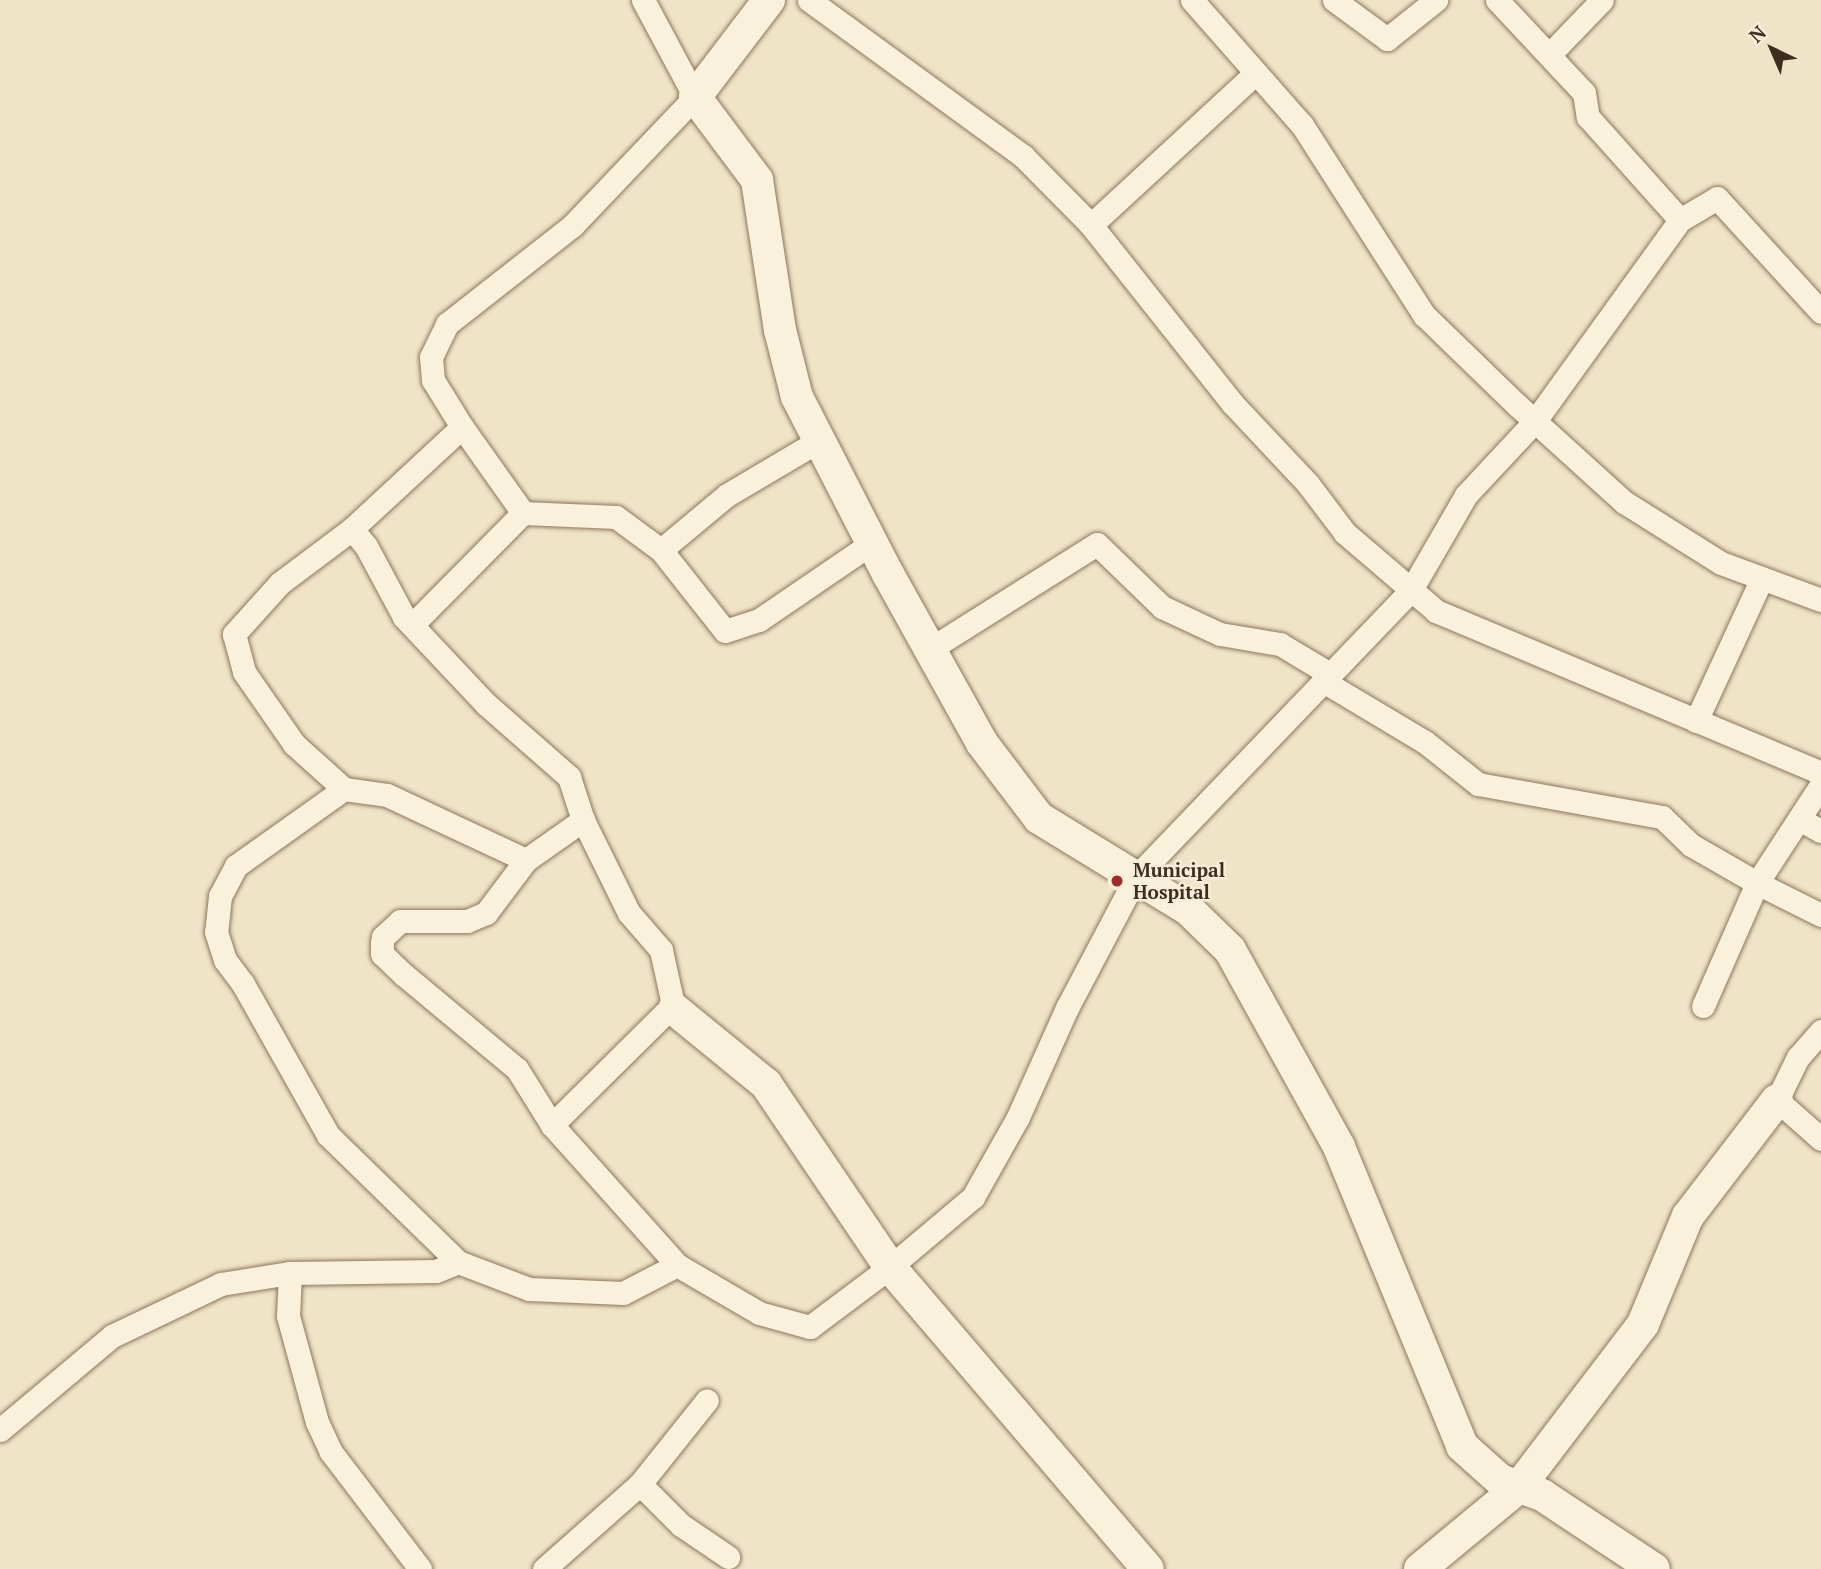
<!DOCTYPE html>
<html>
<head>
<meta charset="utf-8">
<style>
	body { margin:0 }
	#map { position:relative; width:1821px; height:1569px; overflow:hidden; background:#f0e4c8; font-family:"PT Serif",serif }
	div>[style] { position:absolute }
	.roads { filter:drop-shadow(0 0 2px #8d765c) drop-shadow(0 0 2px #8d765c) }
	.street>* { height:23px; margin:-11.5px; padding:0 11.5px; transform-origin:11.5px; border-radius:11.5px; background:#faf1dc }
	.secondary>* { height:32px; margin:-16px; padding:0 16px; transform-origin:16px; border-radius:16px; background:#faf1dc }
	.dots>* { width:19px; height:19px; translate:-50% -50%; box-sizing:border-box; border:4px solid #f7eed8; border-radius:50% }
	span { translate:-50% -50%; white-space:nowrap; text-align:center; line-height:1.15; -webkit-text-stroke:5px #f7eed8; paint-order:stroke }
	.poi-label { font-size:19px; color:#3d2e20; font-weight:700 }
	.left { translate:0 -50%; text-align:left }
	.north { position:absolute; left:1737px; top:14px; width:70px; height:70px; -webkit-text-stroke:5px #f7eed8; paint-order:stroke; rotate:316deg; font-size:19px; font-weight:700; line-height:28px; text-align:center; color:#3d2e20 }
	.north::after { content:''; display:block; margin:auto; width:24px; height:32px; background:#3d2e20; clip-path:polygon(50% 0,100% 100%,50% 72%,0 100%) }
</style>
</head>
<body>
<div id="map">
	<div class="roads">
		<div class="street">
			<i style="left:809px;top:0;width:265px;rotate:36.1deg"></i>
			<i style="left:1023px;top:156px;width:97px;rotate:45.4deg"></i>
			<i style="left:1091px;top:225px;width:227px;rotate:51.6deg"></i>
			<i style="left:1232px;top:403px;width:111px;rotate:46.8deg"></i>
			<i style="left:1308px;top:484px;width:61px;rotate:52.9deg"></i>
			<i style="left:1345px;top:533px;width:120px;rotate:40.6deg"></i>
			<i style="left:1436px;top:611px;width:418px;rotate:22.8deg"></i>
			<i style="left:1192px;top:0;width:167px;rotate:48.7deg"></i>
			<i style="left:1302px;top:125px;width:226px;rotate:57.3deg"></i>
			<i style="left:1424px;top:315px;width:129px;rotate:44.1deg"></i>
			<i style="left:1517px;top:405px;width:144px;rotate:42.2deg"></i>
			<i style="left:1624px;top:502px;width:115px;rotate:32.2deg"></i>
			<i style="left:1721px;top:563px;width:107px;rotate:20.3deg"></i>
			<i style="left:1334px;top:0;width:66px;rotate:36.3deg"></i>
			<i style="left:1387px;top:39px;width:63px;rotate:-38.5deg"></i>
			<i style="left:1497px;top:0;width:127px;rotate:46.9deg"></i>
			<i style="left:1584px;top:93px;width:24px;rotate:81deg"></i>
			<i style="left:1588px;top:117px;width:138px;rotate:48.2deg"></i>
			<i style="left:1549px;top:55px;width:76px;rotate:-46.1deg"></i>
			<i style="left:1091px;top:225px;width:224px;rotate:-42.7deg"></i>
			<i style="left:462px;top:427px;width:150px;rotate:137.2deg"></i>
			<i style="left:352px;top:529px;width:90px;rotate:143.1deg"></i>
			<i style="left:280px;top:583px;width:69px;rotate:132deg"></i>
			<i style="left:234px;top:634px;width:39px;rotate:75deg"></i>
			<i style="left:244px;top:672px;width:88px;rotate:55.2deg"></i>
			<i style="left:294px;top:744px;width:67px;rotate:42deg"></i>
			<i style="left:344px;top:789px;width:43px;rotate:7.9deg"></i>
			<i style="left:387px;top:795px;width:153px;rotate:25.1deg"></i>
			<i style="left:523px;top:513px;width:105px;rotate:-125.3deg"></i>
			<i style="left:462px;top:427px;width:55px;rotate:-121.7deg"></i>
			<i style="left:433px;top:380px;width:23px;rotate:-95deg"></i>
			<i style="left:431px;top:357px;width:37px;rotate:-64deg"></i>
			<i style="left:447px;top:324px;width:159px;rotate:-38.1deg"></i>
			<i style="left:572px;top:226px;width:178px;rotate:-46.4deg"></i>
			<i style="left:695px;top:97px;width:110px;rotate:-118.2deg"></i>
			<i style="left:352px;top:529px;width:22px;rotate:51deg"></i>
			<i style="left:366px;top:546px;width:81px;rotate:61.8deg"></i>
			<i style="left:404px;top:617px;width:120px;rotate:46.7deg"></i>
			<i style="left:486px;top:704px;width:111px;rotate:41.3deg"></i>
			<i style="left:569px;top:777px;width:45px;rotate:72deg"></i>
			<i style="left:583px;top:820px;width:104px;rotate:63.7deg"></i>
			<i style="left:629px;top:913px;width:49px;rotate:49.1deg"></i>
			<i style="left:661px;top:950px;width:60px;rotate:77.6deg"></i>
			<i style="left:674px;top:1009px;width:11px;rotate:153deg"></i>
			<i style="left:664px;top:1014px;width:158px;rotate:135.3deg"></i>
			<i style="left:552px;top:1125px;width:188px;rotate:48.2deg"></i>
			<i style="left:677px;top:1265px;width:95px;rotate:30.3deg"></i>
			<i style="left:759px;top:1313px;width:53px;rotate:15.4deg"></i>
			<i style="left:810px;top:1327px;width:100px;rotate:-36.9deg"></i>
			<i style="left:890px;top:1267px;width:109px;rotate:-40.1deg"></i>
			<i style="left:973px;top:1197px;width:92px;rotate:-60.6deg"></i>
			<i style="left:1018px;top:1117px;width:120px;rotate:-65.8deg"></i>
			<i style="left:1067px;top:1008px;width:148px;rotate:-62.2deg"></i>
			<i style="left:1136px;top:877px;width:397px;rotate:-46.2deg"></i>
			<i style="left:1411px;top:590px;width:110px;rotate:-59.9deg"></i>
			<i style="left:1466px;top:495px;width:101px;rotate:-47deg"></i>
			<i style="left:1535px;top:421px;width:248px;rotate:-54.2deg"></i>
			<i style="left:1680px;top:220px;width:43px;rotate:-30.7deg"></i>
			<i style="left:1717px;top:198px;width:154px;rotate:47.6deg"></i>
			<i style="left:661px;top:550px;width:86px;rotate:-39.8deg"></i>
			<i style="left:727px;top:495px;width:108px;rotate:-30.6deg"></i>
			<i style="left:413px;top:624px;width:156px;rotate:-45.3deg"></i>
			<i style="left:523px;top:513px;width:93px;rotate:2.5deg"></i>
			<i style="left:616px;top:517px;width:56px;rotate:36.3deg"></i>
			<i style="left:661px;top:550px;width:103px;rotate:51.7deg"></i>
			<i style="left:725px;top:631px;width:36px;rotate:-18deg"></i>
			<i style="left:759px;top:620px;width:137px;rotate:-34.3deg"></i>
			<i style="left:930px;top:649px;width:197px;rotate:-32.2deg"></i>
			<i style="left:1097px;top:544px;width:91px;rotate:44.1deg"></i>
			<i style="left:1162px;top:607px;width:64px;rotate:25deg"></i>
			<i style="left:1220px;top:634px;width:61px;rotate:9.5deg"></i>
			<i style="left:1280px;top:644px;width:58px;rotate:31deg"></i>
			<i style="left:1323px;top:681px;width:119px;rotate:30.9deg"></i>
			<i style="left:1425px;top:742px;width:68px;rotate:38.4deg"></i>
			<i style="left:1478px;top:784px;width:187px;rotate:10.2deg"></i>
			<i style="left:1662px;top:817px;width:40px;rotate:44deg"></i>
			<i style="left:1691px;top:845px;width:76px;rotate:29.9deg"></i>
			<i style="left:1757px;top:883px;width:72px;rotate:26.6deg"></i>
			<i style="left:1696px;top:721px;width:157px;rotate:-65.2deg"></i>
			<i style="left:344px;top:789px;width:133px;rotate:144.5deg"></i>
			<i style="left:236px;top:866px;width:34px;rotate:118deg"></i>
			<i style="left:220px;top:896px;width:36px;rotate:96deg"></i>
			<i style="left:216px;top:932px;width:29px;rotate:72deg"></i>
			<i style="left:225px;top:960px;width:30px;rotate:53deg"></i>
			<i style="left:243px;top:984px;width:173px;rotate:60.6deg"></i>
			<i style="left:328px;top:1135px;width:182px;rotate:44.3deg"></i>
			<i style="left:458px;top:1262px;width:76px;rotate:20.8deg"></i>
			<i style="left:529px;top:1289px;width:94px;rotate:2.4deg"></i>
			<i style="left:623px;top:1293px;width:61px;rotate:-27.4deg"></i>
			<i style="left:1799px;top:819px;width:25px;rotate:29deg"></i>
			<i style="left:1703px;top:1006px;width:134px;rotate:-66.3deg"></i>
			<i style="left:1757px;top:883px;width:117px;rotate:-56.9deg"></i>
			<i style="left:1821px;top:1031px;width:35px;rotate:131deg"></i>
			<i style="left:1798px;top:1057px;width:48px;rotate:116deg"></i>
			<i style="left:1777px;top:1100px;width:59px;rotate:41.6deg"></i>
			<i style="left:552px;top:1125px;width:66px;rotate:-122deg"></i>
			<i style="left:517px;top:1069px;width:147px;rotate:-140.2deg"></i>
			<i style="left:404px;top:975px;width:30px;rotate:-136deg"></i>
			<i style="left:382px;top:954px;width:11px;rotate:-90deg"></i>
			<i style="left:382px;top:943px;width:6px;rotate:-81deg"></i>
			<i style="left:383px;top:937px;width:23px;rotate:-43deg"></i>
			<i style="left:400px;top:921px;width:67px"></i>
			<i style="left:467px;top:921px;width:21px;rotate:-23deg"></i>
			<i style="left:486px;top:913px;width:66px;rotate:-53deg"></i>
			<i style="left:526px;top:860px;width:70px;rotate:-35.1deg"></i>
			<i style="left:290px;top:1273px;width:43px;rotate:92.7deg"></i>
			<i style="left:288px;top:1316px;width:110px;rotate:74.7deg"></i>
			<i style="left:317px;top:1422px;width:33px;rotate:65deg"></i>
			<i style="left:331px;top:1452px;width:147px;rotate:52.7deg"></i>
			<i style="left:0;top:1430px;width:146px;rotate:-40deg"></i>
			<i style="left:112px;top:1336px;width:121px;rotate:-25.5deg"></i>
			<i style="left:221px;top:1284px;width:70px;rotate:-9.1deg"></i>
			<i style="left:290px;top:1273px;width:146px;rotate:-0.8deg"></i>
			<i style="left:436px;top:1271px;width:24px;rotate:-22deg"></i>
			<i style="left:640px;top:1484px;width:58px;rotate:45deg"></i>
			<i style="left:681px;top:1525px;width:57px;rotate:34.2deg"></i>
			<i style="left:544px;top:1569px;width:128px;rotate:-41.5deg"></i>
			<i style="left:640px;top:1484px;width:107px;rotate:-51.4deg"></i>
		</div>
		<div class="secondary">
			<i style="left:769px;top:0;width:122px;rotate:127.3deg"></i>
			<i style="left:695px;top:97px;width:104px;rotate:53.2deg"></i>
			<i style="left:757px;top:180px;width:152px;rotate:81.3deg"></i>
			<i style="left:780px;top:330px;width:69px;rotate:75.8deg"></i>
			<i style="left:797px;top:397px;width:199px;rotate:62.8deg"></i>
			<i style="left:888px;top:574px;width:193px;rotate:60.9deg"></i>
			<i style="left:982px;top:743px;width:94px;rotate:52.8deg"></i>
			<i style="left:1039px;top:818px;width:176px;rotate:31.5deg"></i>
			<i style="left:1189px;top:910px;width:57px;rotate:44.3deg"></i>
			<i style="left:1230px;top:950px;width:225px;rotate:61deg"></i>
			<i style="left:1339px;top:1147px;width:323px;rotate:67.6deg"></i>
			<i style="left:1462px;top:1446px;width:51px;rotate:41.8deg"></i>
			<i style="left:1500px;top:1480px;width:45px;rotate:19.7deg"></i>
			<i style="left:1542px;top:1495px;width:134px;rotate:33.5deg"></i>
			<i style="left:674px;top:1009px;width:119px;rotate:39.2deg"></i>
			<i style="left:766px;top:1084px;width:221px;rotate:55.9deg"></i>
			<i style="left:890px;top:1267px;width:397px;rotate:49.5deg"></i>
			<i style="left:1420px;top:1569px;width:129px;rotate:-39.6deg"></i>
			<i style="left:1519px;top:1487px;width:205px;rotate:-52.7deg"></i>
			<i style="left:1643px;top:1324px;width:117px;rotate:-67.4deg"></i>
			<i style="left:1688px;top:1216px;width:146px;rotate:-52.5deg"></i>
		</div>
	</div>
	<div class="dots">
		<i style="left:1117px;top:881px;background:#9e2a2b"></i>
	</div>
	<div class="poi-label">
		<span class="left" style="left:1133px;top:881px">Municipal<br>Hospital</span>
	</div>
	<div class="north">N</div>
</div>
</body>
</html>
